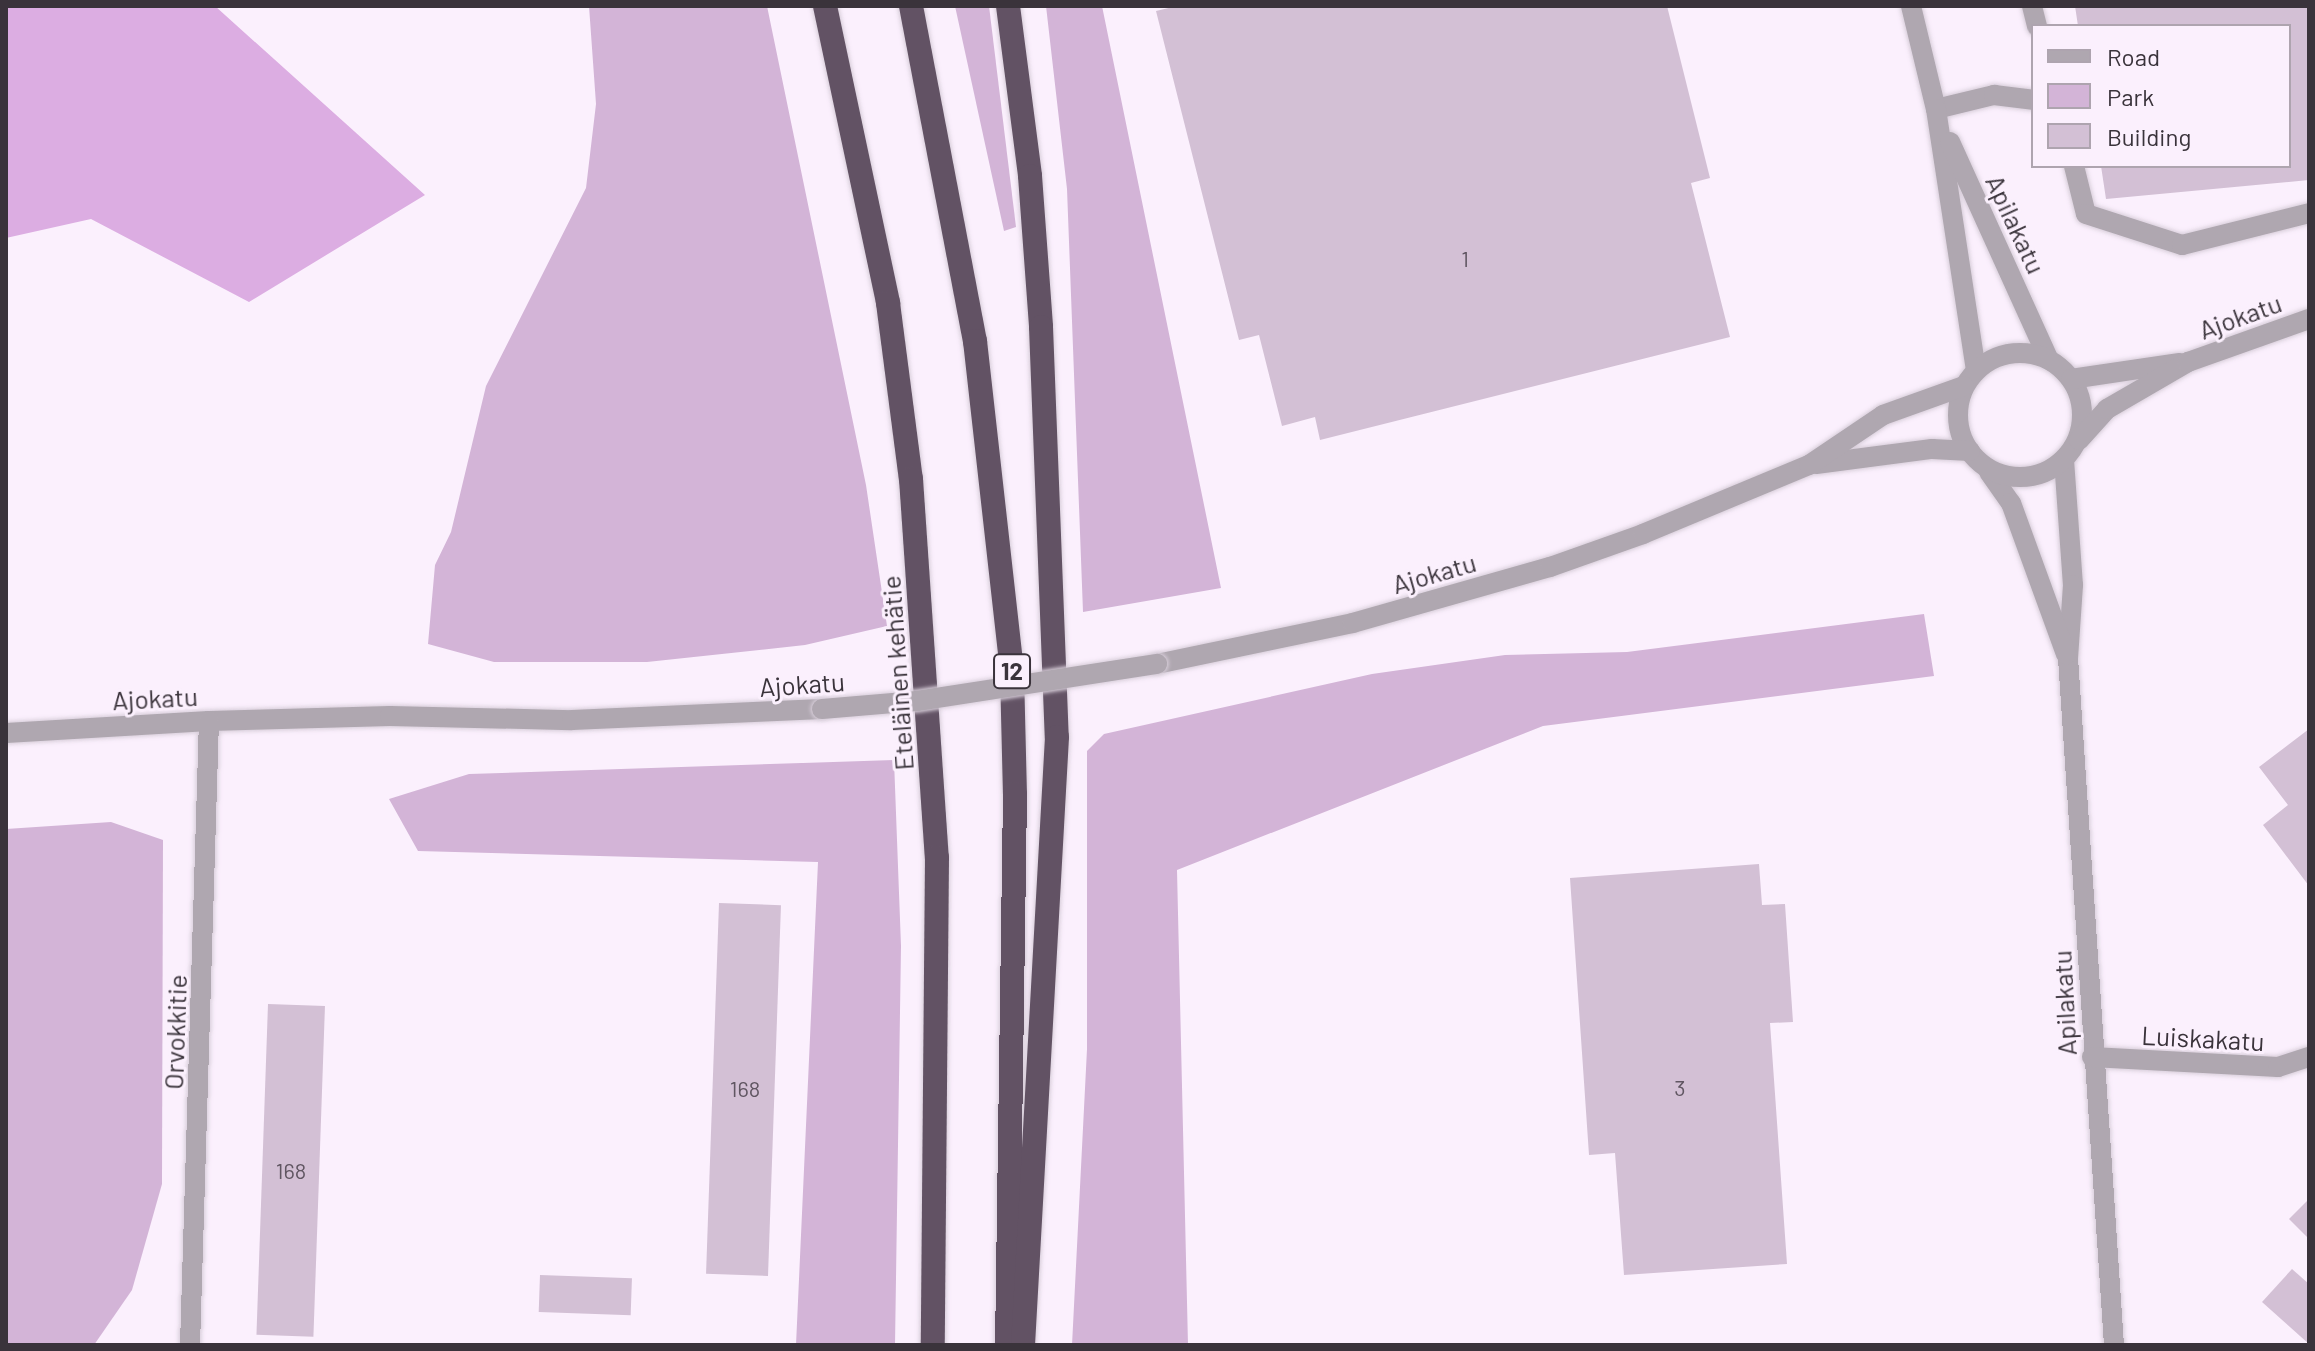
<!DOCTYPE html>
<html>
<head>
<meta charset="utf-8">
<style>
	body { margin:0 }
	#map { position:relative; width:2315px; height:1351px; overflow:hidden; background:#fbf0fd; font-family:Barlow,sans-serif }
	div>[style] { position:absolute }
	.green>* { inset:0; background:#d3b4d7 }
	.forest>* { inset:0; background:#dcade2 }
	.building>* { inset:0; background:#d3c0d5; transform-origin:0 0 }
	.roads { filter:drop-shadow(0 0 2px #d8ceda) drop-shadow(0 0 2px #d8ceda) }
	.service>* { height:20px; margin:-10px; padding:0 10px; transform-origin:10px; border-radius:10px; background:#afa7b0 }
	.minor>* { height:20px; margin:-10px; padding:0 10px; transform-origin:10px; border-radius:10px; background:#afa7b0 }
	.tertiary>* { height:20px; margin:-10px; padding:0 10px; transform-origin:10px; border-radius:10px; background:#afa7b0 }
	.tertiary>.ring { margin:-10px; padding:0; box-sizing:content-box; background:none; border:20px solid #afa7b0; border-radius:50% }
	.motorway>* { height:24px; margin:-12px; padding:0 12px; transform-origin:12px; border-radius:12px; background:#625264 }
	.bridges { filter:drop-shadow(0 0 2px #d8ceda) drop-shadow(0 0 2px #d8ceda) }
	.tertiary-bridge>* { height:20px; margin:-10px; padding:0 10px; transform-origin:10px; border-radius:10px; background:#afa7b0 }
	span { translate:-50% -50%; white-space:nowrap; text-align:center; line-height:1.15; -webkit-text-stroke:6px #fbf0fd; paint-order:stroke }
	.number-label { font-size:22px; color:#605662 }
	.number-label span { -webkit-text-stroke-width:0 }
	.shield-label span { padding:2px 6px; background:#fbf0fd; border:2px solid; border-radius:6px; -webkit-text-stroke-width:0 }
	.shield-label { font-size:24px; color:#3a333b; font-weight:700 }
	.street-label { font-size:26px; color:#3a333b }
	.frame { position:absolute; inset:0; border:8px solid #3a333b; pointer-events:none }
	.legend { position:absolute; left:2031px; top:24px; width:260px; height:144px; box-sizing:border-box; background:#fbf0fd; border:2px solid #aea4af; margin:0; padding:10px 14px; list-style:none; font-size:24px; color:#3a333b }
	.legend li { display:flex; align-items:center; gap:16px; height:40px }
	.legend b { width:40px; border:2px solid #aea4af }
</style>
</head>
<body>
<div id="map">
	<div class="green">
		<i style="clip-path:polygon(589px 6px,767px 6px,866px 485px,887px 626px,805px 645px,647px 662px,494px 662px,428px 644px,435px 565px,451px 532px,486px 386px,586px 188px,596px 104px)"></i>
		<i style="clip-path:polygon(955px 6px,989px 6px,1016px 227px,1004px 231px)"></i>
		<i style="clip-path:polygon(1046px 6px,1102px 6px,1221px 588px,1083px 612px,1067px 189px)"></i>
		<i style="clip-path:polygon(1924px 614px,1934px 676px,1543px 726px,1177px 870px,1188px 1345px,1072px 1345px,1087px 1049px,1087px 751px,1104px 734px,1372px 674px,1505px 655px,1627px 652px)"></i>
		<i style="clip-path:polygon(894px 760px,901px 946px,895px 1345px,796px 1345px,818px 862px,418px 851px,389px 799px,469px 774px)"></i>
		<i style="clip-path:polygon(111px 822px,163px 840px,162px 1184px,132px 1290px,94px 1345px,6px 1345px,6px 829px)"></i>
	</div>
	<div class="forest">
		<i style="clip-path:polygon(6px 6px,215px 6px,425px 195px,249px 302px,91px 219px,6px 238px)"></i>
	</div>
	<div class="building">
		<i style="clip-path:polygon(1177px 6px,1667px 6px,1710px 178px,1691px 183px,1730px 337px,1320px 440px,1315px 417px,1282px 426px,1259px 335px,1239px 340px,1156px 11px)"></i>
		<i style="clip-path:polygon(2075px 6px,2309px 6px,2309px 180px,2106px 199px,2101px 166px,2289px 166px,2289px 26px,2078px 26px)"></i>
		<i style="clip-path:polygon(2309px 729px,2309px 886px,2263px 825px,2288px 805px,2259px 767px)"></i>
		<i style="clip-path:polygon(1759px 864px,1762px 905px,1785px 904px,1793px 1022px,1770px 1023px,1787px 1264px,1624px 1275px,1615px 1153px,1589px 1155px,1570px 878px)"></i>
		<i style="left:719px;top:903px;width:62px;height:371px;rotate:2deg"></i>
		<i style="left:268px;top:1004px;width:57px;height:331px;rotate:2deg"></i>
		<i style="clip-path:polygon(2309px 1199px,2309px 1239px,2289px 1219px)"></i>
		<i style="clip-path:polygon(2292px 1269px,2309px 1284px,2309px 1344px,2262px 1302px)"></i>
		<i style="left:540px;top:1275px;width:92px;height:37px;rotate:2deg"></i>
	</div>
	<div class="roads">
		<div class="service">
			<i style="left:2032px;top:6px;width:21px;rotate:76deg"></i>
			<i style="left:1936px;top:109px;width:60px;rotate:-13.6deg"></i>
			<i style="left:1994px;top:95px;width:39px;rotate:7deg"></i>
			<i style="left:2074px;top:166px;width:49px;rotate:76deg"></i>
			<i style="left:2086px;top:214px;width:101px;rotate:17.9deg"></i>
			<i style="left:2182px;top:245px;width:131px;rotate:-14.1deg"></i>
		</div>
		<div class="minor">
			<i style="left:2064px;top:460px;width:125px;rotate:85.9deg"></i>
			<i style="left:2073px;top:585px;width:73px;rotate:93.9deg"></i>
			<i style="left:2068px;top:658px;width:689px;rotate:86.17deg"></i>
			<i style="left:1989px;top:472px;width:38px;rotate:55deg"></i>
			<i style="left:2011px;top:503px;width:161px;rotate:70deg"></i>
			<i style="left:2092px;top:1057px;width:186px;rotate:3.1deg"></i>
			<i style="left:2278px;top:1067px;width:33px;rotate:-18deg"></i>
		</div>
		<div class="tertiary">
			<i style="left:1911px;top:6px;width:106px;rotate:76.4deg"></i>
			<i style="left:1936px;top:109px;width:264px;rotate:81.3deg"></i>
			<i style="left:1950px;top:142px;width:239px;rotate:65.6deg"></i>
			<i class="ring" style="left:1958px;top:353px;width:104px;height:104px"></i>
			<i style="left:2071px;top:379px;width:110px;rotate:-8.4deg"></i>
			<i style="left:2079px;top:440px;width:42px;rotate:-47.9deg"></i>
			<i style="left:2107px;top:409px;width:94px;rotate:-30.1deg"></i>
			<i style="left:2188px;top:362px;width:128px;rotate:-19.6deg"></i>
			<i style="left:1816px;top:464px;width:117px;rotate:-7.4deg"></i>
			<i style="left:1932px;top:449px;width:38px;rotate:3deg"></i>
			<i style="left:1157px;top:664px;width:200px;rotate:-11.8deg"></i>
			<i style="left:1353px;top:623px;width:205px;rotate:-15.9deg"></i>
			<i style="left:1550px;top:567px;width:99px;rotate:-19.5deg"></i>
			<i style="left:1643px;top:534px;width:180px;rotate:-22.6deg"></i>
			<i style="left:1809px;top:465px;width:89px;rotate:-34deg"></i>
			<i style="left:1883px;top:415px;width:86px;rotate:-19.7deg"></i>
			<i style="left:6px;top:733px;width:203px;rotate:-3.4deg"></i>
			<i style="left:209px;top:721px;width:181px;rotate:-1.6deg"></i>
			<i style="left:390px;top:716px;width:182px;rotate:1.3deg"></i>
			<i style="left:572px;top:720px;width:250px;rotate:-2.5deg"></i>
			<i style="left:190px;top:1345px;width:624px;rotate:-88.26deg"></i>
		</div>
		<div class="motorway">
			<i style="left:825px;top:6px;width:304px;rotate:78deg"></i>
			<i style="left:888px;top:303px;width:177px;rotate:82.6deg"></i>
			<i style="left:911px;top:479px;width:379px;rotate:86.1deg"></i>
			<i style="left:937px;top:857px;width:488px;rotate:90.5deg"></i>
			<i style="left:911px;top:6px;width:341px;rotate:79.2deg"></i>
			<i style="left:975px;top:341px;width:334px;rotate:83.6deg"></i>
			<i style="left:1012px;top:673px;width:121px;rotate:88.6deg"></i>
			<i style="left:1015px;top:794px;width:551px;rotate:90.83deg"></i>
			<i style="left:1008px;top:6px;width:171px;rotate:82.6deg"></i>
			<i style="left:1030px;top:176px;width:151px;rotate:85.8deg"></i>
			<i style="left:1041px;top:327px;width:410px;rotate:87.8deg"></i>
			<i style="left:1057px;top:737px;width:609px;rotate:93.2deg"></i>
		</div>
	</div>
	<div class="bridges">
		<div class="tertiary-bridge">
			<i style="left:822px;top:709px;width:95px;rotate:-4.8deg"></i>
			<i style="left:917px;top:701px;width:243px;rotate:-8.8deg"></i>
		</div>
	</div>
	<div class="number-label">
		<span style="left:1465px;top:259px">1</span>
		<span style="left:1680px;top:1088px">3</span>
		<span style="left:745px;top:1089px">168</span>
		<span style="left:291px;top:1171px">168</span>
	</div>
	<div class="shield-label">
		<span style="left:1012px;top:671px">12</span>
	</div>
	<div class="street-label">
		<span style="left:2016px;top:224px;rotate:65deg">Apilakatu</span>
		<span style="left:2240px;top:316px;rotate:-20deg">Ajokatu</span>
		<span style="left:1434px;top:573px;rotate:-16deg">Ajokatu</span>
		<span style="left:897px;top:673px;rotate:-94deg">Eteläinen kehätie</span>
		<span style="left:802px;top:684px;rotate:-4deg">Ajokatu</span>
		<span style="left:155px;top:698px;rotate:-3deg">Ajokatu</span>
		<span style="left:2064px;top:1003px;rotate:-93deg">Apilakatu</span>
		<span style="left:175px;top:1032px;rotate:-88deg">Orvokkitie</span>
		<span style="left:2203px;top:1038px;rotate:3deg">Luiskakatu</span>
	</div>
	<div class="frame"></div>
	<ul class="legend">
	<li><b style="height:10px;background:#afa7b0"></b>Road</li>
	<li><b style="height:22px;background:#d3b4d7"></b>Park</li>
	<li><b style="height:22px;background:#d3c0d5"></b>Building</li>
	</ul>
</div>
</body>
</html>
